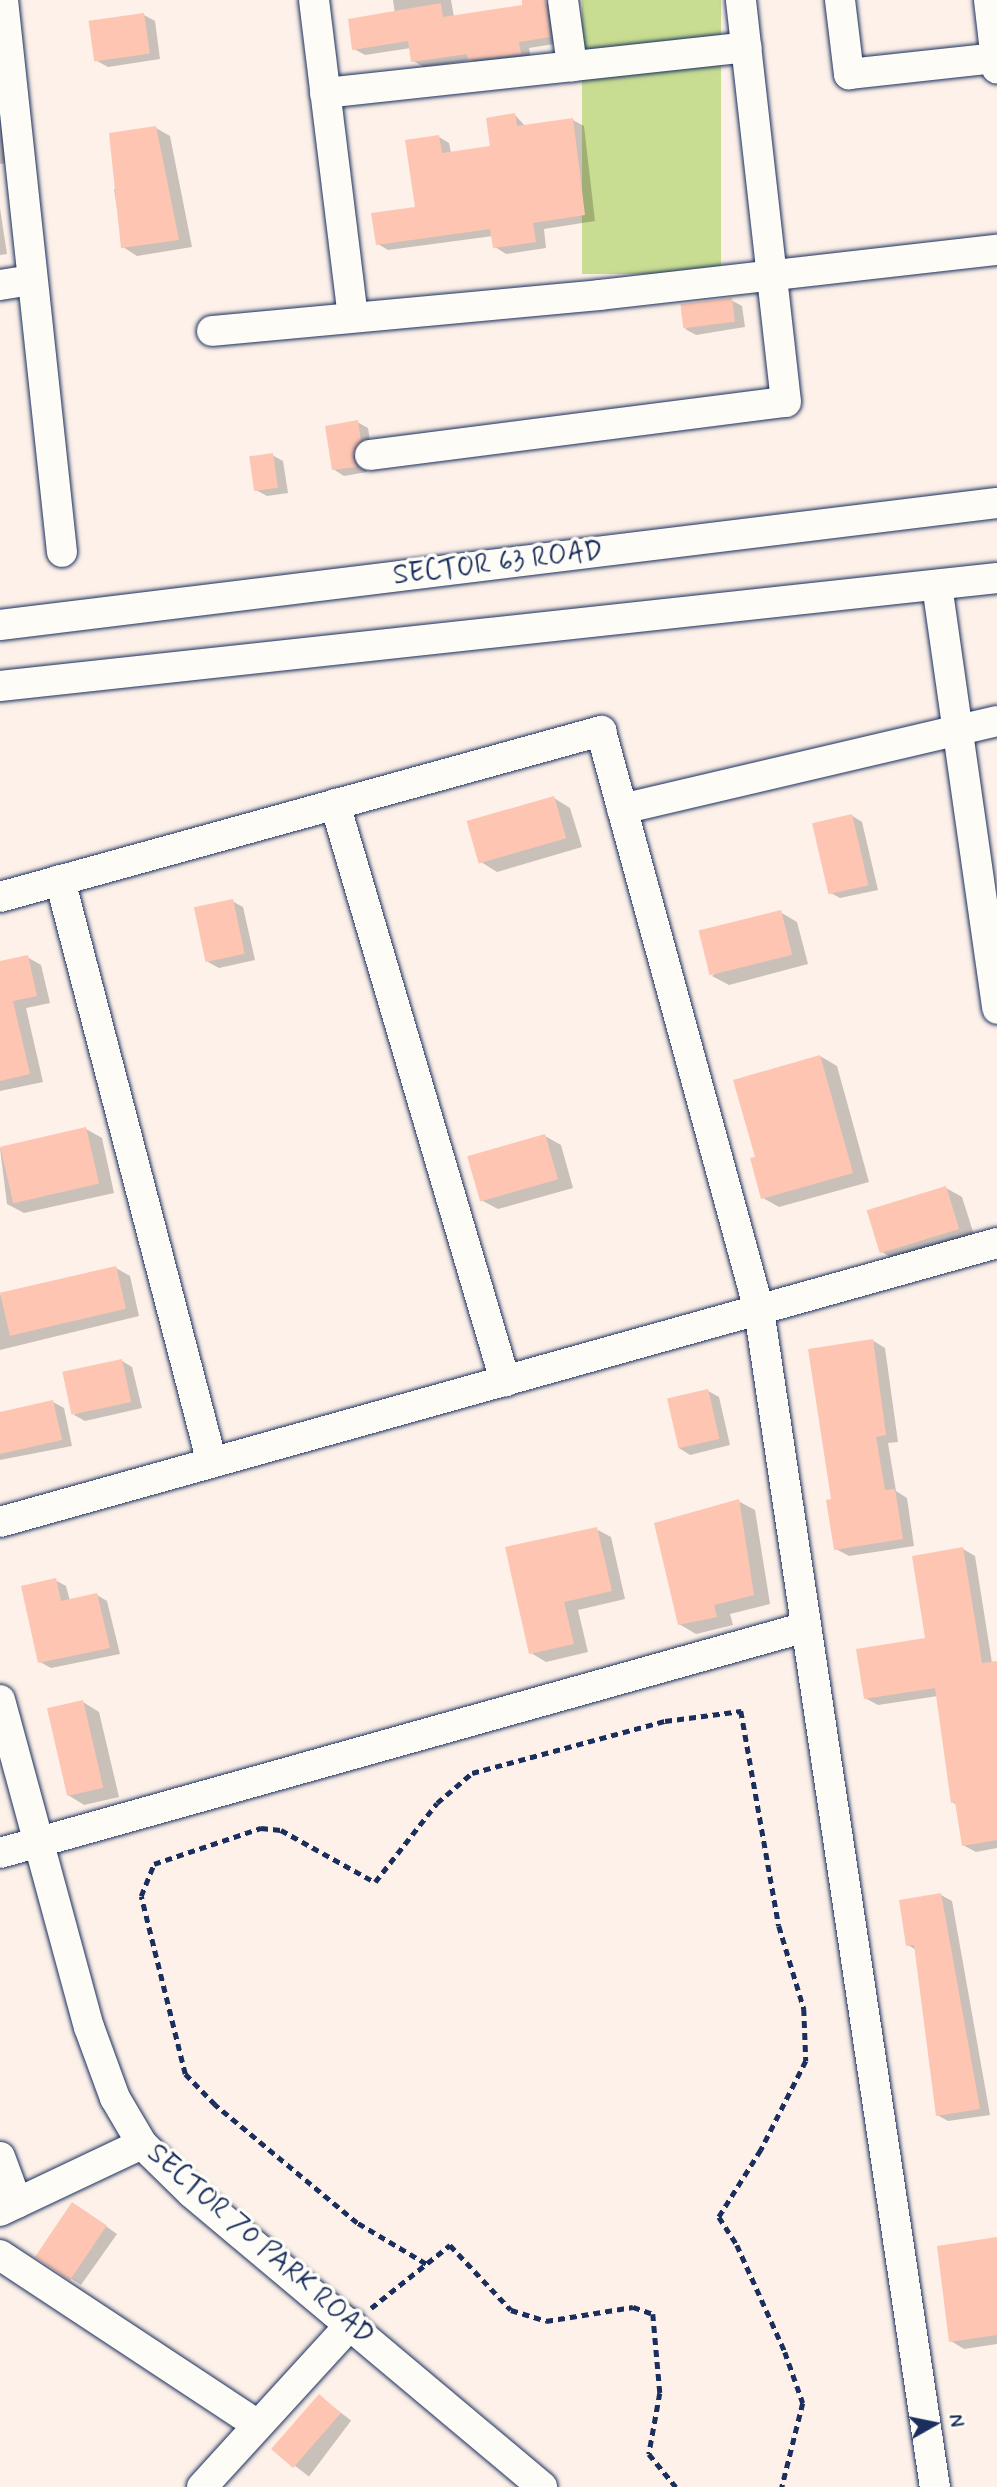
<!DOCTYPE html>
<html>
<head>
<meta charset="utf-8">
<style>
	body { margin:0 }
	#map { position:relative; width:997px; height:2487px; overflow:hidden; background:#fdf1e9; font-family:Mynerve,sans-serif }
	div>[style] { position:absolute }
	.green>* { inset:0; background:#c8dd92; transform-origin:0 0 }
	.shadow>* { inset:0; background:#0003; transform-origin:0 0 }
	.building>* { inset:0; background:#fec6b2; transform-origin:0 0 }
	.path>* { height:4.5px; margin-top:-2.25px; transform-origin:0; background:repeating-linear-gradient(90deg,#1b2f5e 0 7px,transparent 0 12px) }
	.roads { filter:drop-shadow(0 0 2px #1b2f5e) drop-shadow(0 0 2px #1b2f5e) }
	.minor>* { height:30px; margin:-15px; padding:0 15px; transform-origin:15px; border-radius:15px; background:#fdfcf7 }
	span { translate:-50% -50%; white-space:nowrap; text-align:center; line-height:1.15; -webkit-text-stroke:7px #fdfcf7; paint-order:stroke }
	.street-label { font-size:28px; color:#1b2f5e }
	.north { position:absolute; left:899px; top:2389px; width:70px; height:70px; -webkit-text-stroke:5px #fdfcf7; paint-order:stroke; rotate:81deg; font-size:19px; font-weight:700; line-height:28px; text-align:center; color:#1b2f5e }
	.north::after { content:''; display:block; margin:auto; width:24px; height:32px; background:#1b2f5e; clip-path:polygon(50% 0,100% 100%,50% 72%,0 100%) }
</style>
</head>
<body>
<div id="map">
	<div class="green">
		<i style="left:582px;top:0;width:139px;height:274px"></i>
	</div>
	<div class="shadow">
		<i style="clip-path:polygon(393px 0,451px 0,454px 17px,524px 7px,523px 0,544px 0,544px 11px,548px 0,559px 0,561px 43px,529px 48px,531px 59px,480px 65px,472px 60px,424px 67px,413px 61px,411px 48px,365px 55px,354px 49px,395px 14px)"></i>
		<i style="clip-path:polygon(144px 15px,155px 21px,160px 59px,108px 67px,97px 61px)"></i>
		<i style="clip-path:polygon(0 107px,7px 163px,0 164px)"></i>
		<i style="clip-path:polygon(515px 115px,526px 127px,573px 120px,584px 126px,595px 221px,544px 229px,546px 248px,506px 254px,495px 247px,493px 236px,388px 250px,378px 244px,417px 208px,439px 137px,449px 143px,451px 153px,492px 147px)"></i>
		<i style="clip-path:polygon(156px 128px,170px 136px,192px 247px,137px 256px,123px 247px,114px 189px,120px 188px)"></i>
		<i style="clip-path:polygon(0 208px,7px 254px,0 255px)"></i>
		<i style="clip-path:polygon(731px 300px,742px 306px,745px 327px,696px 335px,685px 329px)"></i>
		<i style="clip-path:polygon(357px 422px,368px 428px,371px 447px,363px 464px,367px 472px,344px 476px,333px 469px)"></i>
		<i style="clip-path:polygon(272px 455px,283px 461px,288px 493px,267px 496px,256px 490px)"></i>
		<i style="clip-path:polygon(554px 798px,570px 808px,582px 847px,497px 872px,481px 862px)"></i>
		<i style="clip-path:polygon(851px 815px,862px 822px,878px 890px,840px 898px,829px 892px)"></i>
		<i style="clip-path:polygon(232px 901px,243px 907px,255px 960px,219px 968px,208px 962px)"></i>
		<i style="clip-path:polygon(780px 912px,797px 922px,808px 964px,729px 985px,712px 976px)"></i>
		<i style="clip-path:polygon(27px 957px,41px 965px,50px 1003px,26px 1008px,43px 1082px,0 1091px,0 963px)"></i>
		<i style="clip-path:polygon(820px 1056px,837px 1066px,869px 1182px,779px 1207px,763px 1198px,758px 1158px)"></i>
		<i style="clip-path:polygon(86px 1129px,102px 1138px,114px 1193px,24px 1213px,7px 1204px,0 1148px)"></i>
		<i style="clip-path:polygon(545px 1136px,561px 1145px,573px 1188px,498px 1209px,481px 1200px)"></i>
		<i style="clip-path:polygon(946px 1188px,962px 1197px,975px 1238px,899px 1262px,882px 1252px)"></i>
		<i style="clip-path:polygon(116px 1268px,130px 1276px,139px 1316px,0 1350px,0 1295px)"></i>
		<i style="clip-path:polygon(872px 1340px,885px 1348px,898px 1442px,888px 1443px,896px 1491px,907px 1498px,914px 1546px,849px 1556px,836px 1549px,833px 1500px)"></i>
		<i style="clip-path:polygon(122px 1361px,132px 1367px,142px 1408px,85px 1421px,74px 1415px)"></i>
		<i style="clip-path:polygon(708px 1391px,719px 1397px,730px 1445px,690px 1455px,679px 1448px)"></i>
		<i style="clip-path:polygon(53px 1402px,64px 1408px,72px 1446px,0 1460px,0 1414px)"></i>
		<i style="clip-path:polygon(738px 1501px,755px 1510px,770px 1604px,730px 1614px,733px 1625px,696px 1634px,679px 1624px)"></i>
		<i style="clip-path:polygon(596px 1529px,611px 1537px,625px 1599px,578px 1610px,588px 1652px,546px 1662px,531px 1653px)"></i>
		<i style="clip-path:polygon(963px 1549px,975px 1556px,992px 1663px,997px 1662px,997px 1848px,976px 1852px,963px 1845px,957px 1805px,952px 1802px,938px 1696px,878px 1705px,865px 1698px,927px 1639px)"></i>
		<i style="clip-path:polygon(55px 1580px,66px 1586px,70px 1601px,97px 1595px,107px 1601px,120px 1654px,51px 1668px,40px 1662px)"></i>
		<i style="clip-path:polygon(83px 1702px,99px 1712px,119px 1797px,84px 1805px,68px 1795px)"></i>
		<i style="clip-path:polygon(941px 1895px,952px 1901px,990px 2115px,948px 2121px,937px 2115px,916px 1950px,908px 1945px)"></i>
		<i style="clip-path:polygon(83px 2210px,117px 2234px,81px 2285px,70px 2278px)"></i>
		<i style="clip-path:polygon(997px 2238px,997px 2344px,964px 2349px,951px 2341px)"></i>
		<i style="left:320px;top:2397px;width:39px;height:70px;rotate:37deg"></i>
	</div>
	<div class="building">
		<i style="clip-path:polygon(522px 0,546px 0,550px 37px,519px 42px,521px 54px,468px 60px,467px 54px,411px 62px,408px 41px,352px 50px,348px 19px,441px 3px,443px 17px,522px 5px)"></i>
		<i style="left:144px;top:13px;width:41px;height:56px;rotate:82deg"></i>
		<i style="clip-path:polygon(515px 113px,517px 126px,573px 118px,585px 215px,533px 223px,536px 242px,493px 248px,490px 229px,376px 245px,371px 213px,415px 207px,405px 140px,439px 135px,442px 153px,490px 146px,486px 118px)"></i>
		<i style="clip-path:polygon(156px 126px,179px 240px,121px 248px,109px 133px)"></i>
		<i style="left:732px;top:298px;width:24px;height:52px;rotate:83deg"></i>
		<i style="clip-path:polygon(358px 420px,361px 441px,353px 457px,357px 467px,332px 470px,325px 426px)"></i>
		<i style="left:273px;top:453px;width:35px;height:24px;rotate:82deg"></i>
		<i style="left:554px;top:796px;width:44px;height:91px;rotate:74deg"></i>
		<i style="left:852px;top:814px;width:73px;height:41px;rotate:77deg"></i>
		<i style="left:233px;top:899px;width:56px;height:40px;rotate:78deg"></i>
		<i style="left:781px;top:910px;width:46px;height:85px;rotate:76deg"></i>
		<i style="clip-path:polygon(28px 955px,37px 996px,13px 1001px,30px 1074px,0 1081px,0 961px)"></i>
		<i style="clip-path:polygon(820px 1055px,853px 1173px,761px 1199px,750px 1158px,755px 1157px,733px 1080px)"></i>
		<i style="left:86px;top:1127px;width:58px;height:88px;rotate:77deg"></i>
		<i style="left:545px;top:1134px;width:47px;height:81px;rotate:74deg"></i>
		<i style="left:946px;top:1186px;width:45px;height:83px;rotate:73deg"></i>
		<i style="left:116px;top:1266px;width:44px;height:119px;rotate:77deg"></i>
		<i style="clip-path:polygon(873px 1339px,886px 1435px,876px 1437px,885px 1490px,895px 1489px,903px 1539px,834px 1550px,826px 1500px,831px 1499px,808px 1349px)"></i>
		<i style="left:122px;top:1359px;width:44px;height:61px;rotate:78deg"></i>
		<i style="left:708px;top:1389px;width:51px;height:42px;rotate:77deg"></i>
		<i style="clip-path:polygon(53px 1400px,62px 1440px,0 1454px,0 1412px)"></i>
		<i style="clip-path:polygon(739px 1499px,754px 1595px,714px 1605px,717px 1617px,678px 1625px,654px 1523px)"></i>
		<i style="clip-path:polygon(597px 1527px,612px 1591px,564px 1602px,574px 1644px,529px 1654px,505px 1547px)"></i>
		<i style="clip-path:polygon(963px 1547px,982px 1663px,997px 1661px,997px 1840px,962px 1846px,955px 1802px,951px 1803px,935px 1688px,864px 1699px,856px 1649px,925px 1638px,912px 1556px)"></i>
		<i style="clip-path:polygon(56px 1578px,61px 1601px,97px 1593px,110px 1648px,38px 1663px,21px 1586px)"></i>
		<i style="left:83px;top:1700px;width:90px;height:37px;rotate:77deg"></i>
		<i style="clip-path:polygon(941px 1893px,980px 2109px,936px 2116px,914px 1945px,906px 1946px,899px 1900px)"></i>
		<i style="left:72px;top:2202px;width:42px;height:66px;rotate:34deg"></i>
		<i style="clip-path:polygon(997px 2237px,997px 2335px,949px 2342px,937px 2246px)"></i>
		<i style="left:319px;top:2394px;width:29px;height:73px;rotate:41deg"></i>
	</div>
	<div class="path">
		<i style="left:426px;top:2264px;width:80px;rotate:-149.3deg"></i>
		<i style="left:357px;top:2223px;width:185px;rotate:-140.3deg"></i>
		<i style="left:215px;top:2105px;width:43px;rotate:-134.1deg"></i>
		<i style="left:185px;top:2074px;width:183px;rotate:-103.9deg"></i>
		<i style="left:141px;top:1896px;width:35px;rotate:-68deg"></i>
		<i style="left:154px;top:1864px;width:113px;rotate:-18.6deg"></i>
		<i style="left:261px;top:1828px;width:20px;rotate:6deg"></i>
		<i style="left:281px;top:1830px;width:107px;rotate:29deg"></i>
		<i style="left:375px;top:1882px;width:100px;rotate:-51.9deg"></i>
		<i style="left:437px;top:1803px;width:46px;rotate:-40.6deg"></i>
		<i style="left:472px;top:1773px;width:200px;rotate:-15.1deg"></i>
		<i style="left:665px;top:1721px;width:77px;rotate:-7.5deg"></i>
		<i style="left:741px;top:1711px;width:218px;rotate:80deg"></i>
		<i style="left:779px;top:1926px;width:87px;rotate:73.2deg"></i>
		<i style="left:804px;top:2009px;width:52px;rotate:87.8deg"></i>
		<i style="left:806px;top:2061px;width:100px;rotate:116.8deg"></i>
		<i style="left:761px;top:2150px;width:79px;rotate:122.1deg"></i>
		<i style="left:719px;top:2217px;width:33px;rotate:57deg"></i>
		<i style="left:737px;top:2245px;width:117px;rotate:65.8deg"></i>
		<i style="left:785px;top:2352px;width:54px;rotate:70.6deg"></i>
		<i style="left:803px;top:2403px;width:87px;rotate:104deg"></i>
		<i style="left:371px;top:2308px;width:101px;rotate:-38.6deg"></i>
		<i style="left:450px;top:2245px;width:89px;rotate:46.8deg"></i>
		<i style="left:511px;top:2310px;width:37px;rotate:17deg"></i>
		<i style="left:546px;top:2321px;width:88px;rotate:-9.1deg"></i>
		<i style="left:633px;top:2307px;width:21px;rotate:19deg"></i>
		<i style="left:653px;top:2314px;width:79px;rotate:84.9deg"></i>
		<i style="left:660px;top:2393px;width:62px;rotate:100.2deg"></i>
		<i style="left:649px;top:2454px;width:43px;rotate:50.7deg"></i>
	</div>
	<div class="roads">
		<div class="minor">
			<i style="left:3px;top:0;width:555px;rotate:83.9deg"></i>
			<i style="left:314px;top:0;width:319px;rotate:83deg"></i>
			<i style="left:563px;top:0;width:67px;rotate:82.2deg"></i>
			<i style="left:840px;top:0;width:75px;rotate:83.1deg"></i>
			<i style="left:849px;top:74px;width:149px;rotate:-6.2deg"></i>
			<i style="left:989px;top:0;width:69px;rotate:83.4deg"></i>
			<i style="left:325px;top:93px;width:424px;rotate:-6.2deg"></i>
			<i style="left:0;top:285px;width:32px;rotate:-9deg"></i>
			<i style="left:212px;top:331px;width:390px;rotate:-5.3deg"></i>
			<i style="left:600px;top:295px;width:400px;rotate:-6.5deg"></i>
			<i style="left:370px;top:455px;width:419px;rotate:-7.3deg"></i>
			<i style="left:786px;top:402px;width:405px;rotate:-96.4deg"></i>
			<i style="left:937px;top:585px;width:428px;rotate:81.9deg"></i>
			<i style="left:0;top:625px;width:1004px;rotate:-6.98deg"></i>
			<i style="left:0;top:686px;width:1003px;rotate:-6.18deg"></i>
			<i style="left:335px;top:804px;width:602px;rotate:73.58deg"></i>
			<i style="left:622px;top:809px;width:385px;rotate:-13.2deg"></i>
			<i style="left:60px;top:880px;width:602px;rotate:75.39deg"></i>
			<i style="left:0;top:897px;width:624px;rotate:-15.44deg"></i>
			<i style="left:601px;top:731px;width:600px;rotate:74.74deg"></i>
			<i style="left:759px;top:1310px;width:1190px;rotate:81.5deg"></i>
			<i style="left:0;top:1522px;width:1035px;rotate:-15.63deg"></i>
			<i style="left:0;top:1700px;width:339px;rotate:74.8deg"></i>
			<i style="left:89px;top:2027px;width:76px;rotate:69.9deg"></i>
			<i style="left:115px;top:2098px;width:53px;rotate:59.6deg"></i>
			<i style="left:142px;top:2144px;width:70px;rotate:44.4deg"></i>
			<i style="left:192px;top:2193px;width:457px;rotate:40deg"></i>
			<i style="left:0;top:1853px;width:837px;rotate:-15.66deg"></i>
			<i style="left:0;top:2157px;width:49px;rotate:69.7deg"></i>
			<i style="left:0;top:2211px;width:157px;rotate:-25.3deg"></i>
			<i style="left:0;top:2255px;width:307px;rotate:33.4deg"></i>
			<i style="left:202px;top:2487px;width:221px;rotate:-47.6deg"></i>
		</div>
	</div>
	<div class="street-label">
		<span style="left:498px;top:564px;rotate:-7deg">SECTOR 63 ROAD</span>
		<span style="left:260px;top:2245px;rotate:41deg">SECTOR 70 PARK ROAD</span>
	</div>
	<div class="north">N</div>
</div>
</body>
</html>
